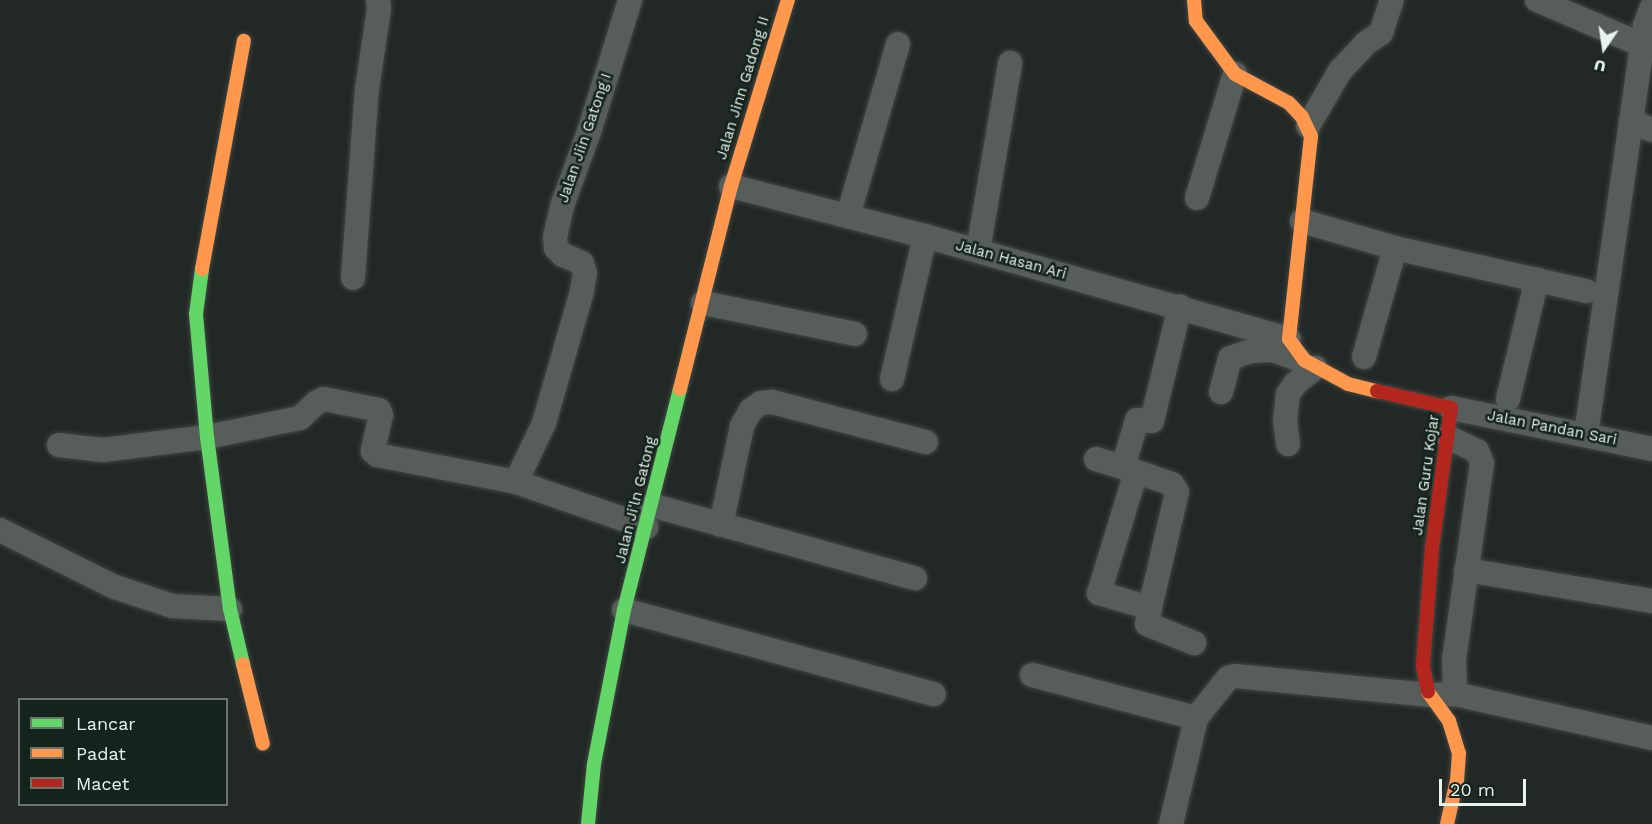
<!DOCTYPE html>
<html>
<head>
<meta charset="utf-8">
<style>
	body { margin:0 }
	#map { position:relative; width:1652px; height:824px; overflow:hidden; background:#222825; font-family:"Work Sans",sans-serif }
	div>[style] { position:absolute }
	.roads { filter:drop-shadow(0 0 2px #404643) drop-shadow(0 0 2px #404643) }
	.street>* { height:24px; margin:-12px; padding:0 12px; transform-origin:12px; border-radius:12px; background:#575d5a }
	.fast>* { height:14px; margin:-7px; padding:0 7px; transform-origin:7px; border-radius:7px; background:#63d668 }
	.slow>* { height:14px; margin:-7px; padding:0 7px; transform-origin:7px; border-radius:7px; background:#ff974d }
	.jam>* { height:14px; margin:-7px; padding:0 7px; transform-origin:7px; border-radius:7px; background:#b3261e }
	span { translate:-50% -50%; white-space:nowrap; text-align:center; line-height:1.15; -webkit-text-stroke:5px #14231c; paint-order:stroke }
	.street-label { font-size:15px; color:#e9f3ee }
	.legend { position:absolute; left:18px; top:698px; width:210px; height:108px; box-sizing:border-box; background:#14231c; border:2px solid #697670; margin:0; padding:8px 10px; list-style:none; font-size:18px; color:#e9f3ee }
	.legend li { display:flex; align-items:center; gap:12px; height:30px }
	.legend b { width:30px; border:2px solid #697670 }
	.north { position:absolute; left:1574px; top:18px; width:60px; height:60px; -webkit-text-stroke:4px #14231c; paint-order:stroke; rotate:193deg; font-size:16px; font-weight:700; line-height:24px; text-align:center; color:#e9f3ee }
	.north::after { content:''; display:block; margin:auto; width:21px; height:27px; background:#e9f3ee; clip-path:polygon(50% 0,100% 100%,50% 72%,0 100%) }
	.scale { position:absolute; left:1439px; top:779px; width:87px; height:27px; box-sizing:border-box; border:3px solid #e9f3ee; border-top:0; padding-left:8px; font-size:18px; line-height:21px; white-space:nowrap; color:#e9f3ee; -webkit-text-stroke:4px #14231c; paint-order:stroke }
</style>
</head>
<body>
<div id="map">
	<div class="roads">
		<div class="street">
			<i style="left:1537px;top:0;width:114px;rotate:23.2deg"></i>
			<i style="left:1631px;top:121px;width:23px;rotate:23deg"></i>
			<i style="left:1308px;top:126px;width:64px;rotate:-59.8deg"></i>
			<i style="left:1340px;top:71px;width:38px;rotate:-47deg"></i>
			<i style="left:1366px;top:43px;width:18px;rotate:-34deg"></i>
			<i style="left:1381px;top:33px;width:35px;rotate:-72deg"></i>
			<i style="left:731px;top:186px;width:200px;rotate:14.5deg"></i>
			<i style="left:925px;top:236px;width:378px;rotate:15.8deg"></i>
			<i style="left:1197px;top:198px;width:130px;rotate:-73deg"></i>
			<i style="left:848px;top:216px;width:179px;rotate:-73.8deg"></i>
			<i style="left:1302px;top:221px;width:97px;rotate:16.2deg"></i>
			<i style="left:1395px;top:248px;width:196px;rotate:12.7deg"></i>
			<i style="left:978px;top:251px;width:191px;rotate:-80.3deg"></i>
			<i style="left:353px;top:278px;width:190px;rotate:-85.8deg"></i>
			<i style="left:367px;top:89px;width:81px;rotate:-81.5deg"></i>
			<i style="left:379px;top:9px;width:9px;rotate:-96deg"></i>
			<i style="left:703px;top:303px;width:155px;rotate:11.5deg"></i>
			<i style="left:1364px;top:357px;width:113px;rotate:-74.1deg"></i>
			<i style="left:892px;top:379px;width:147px;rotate:-77deg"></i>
			<i style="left:1221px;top:392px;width:35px;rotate:-75deg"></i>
			<i style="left:1230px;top:358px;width:23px;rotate:-18deg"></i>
			<i style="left:1252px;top:351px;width:20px;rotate:-3deg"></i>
			<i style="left:1272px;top:350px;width:28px;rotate:19deg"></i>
			<i style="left:1508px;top:399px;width:123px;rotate:-76.4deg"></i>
			<i style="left:1451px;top:408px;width:205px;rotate:11.5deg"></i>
			<i style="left:1586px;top:434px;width:413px;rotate:-81.8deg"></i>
			<i style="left:1645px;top:25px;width:19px;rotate:-69deg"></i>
			<i style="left:1448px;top:437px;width:32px;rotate:26deg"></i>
			<i style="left:1477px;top:451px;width:13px;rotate:67deg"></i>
			<i style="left:1482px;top:463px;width:198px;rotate:98.1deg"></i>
			<i style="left:1454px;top:659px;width:35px;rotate:88deg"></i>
			<i style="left:1288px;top:444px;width:23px;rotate:-97deg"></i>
			<i style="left:1285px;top:421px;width:27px;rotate:-84deg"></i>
			<i style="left:1288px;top:394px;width:12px;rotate:-55deg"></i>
			<i style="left:1295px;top:384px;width:26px;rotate:-39deg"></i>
			<i style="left:59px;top:445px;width:44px;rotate:6.5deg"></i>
			<i style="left:103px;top:450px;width:105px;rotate:-7.1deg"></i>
			<i style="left:207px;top:437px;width:95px;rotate:-11.5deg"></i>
			<i style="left:300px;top:418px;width:22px;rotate:-43deg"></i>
			<i style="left:316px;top:403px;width:9px;rotate:-27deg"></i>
			<i style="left:324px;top:399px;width:56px;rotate:11.3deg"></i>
			<i style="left:379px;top:410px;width:5px;rotate:68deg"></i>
			<i style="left:381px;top:415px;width:37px;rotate:103deg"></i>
			<i style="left:373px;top:451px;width:6px;rotate:45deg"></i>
			<i style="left:377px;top:455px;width:142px;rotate:11deg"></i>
			<i style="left:516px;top:482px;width:138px;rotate:19.1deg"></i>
			<i style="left:1096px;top:459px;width:28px;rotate:17deg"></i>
			<i style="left:1136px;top:472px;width:127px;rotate:107deg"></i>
			<i style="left:1099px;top:593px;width:53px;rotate:16.4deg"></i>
			<i style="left:1150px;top:608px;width:119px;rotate:-76.9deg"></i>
			<i style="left:1177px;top:492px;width:9px;rotate:-122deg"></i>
			<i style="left:1172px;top:484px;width:52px;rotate:-160.9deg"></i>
			<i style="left:1123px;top:467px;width:49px;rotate:-73.4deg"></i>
			<i style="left:1137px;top:420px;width:15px;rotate:4deg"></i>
			<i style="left:1152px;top:421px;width:118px;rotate:-76.3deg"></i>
			<i style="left:516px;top:482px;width:65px;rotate:-64.6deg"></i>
			<i style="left:544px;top:423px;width:137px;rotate:-73.9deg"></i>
			<i style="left:582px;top:291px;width:18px;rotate:-81deg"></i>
			<i style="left:585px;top:273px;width:10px;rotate:-107deg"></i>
			<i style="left:582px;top:263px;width:21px;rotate:-157deg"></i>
			<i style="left:563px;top:255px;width:10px;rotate:-135deg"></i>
			<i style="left:556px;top:248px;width:11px;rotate:-95deg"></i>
			<i style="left:555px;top:237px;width:32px;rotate:-77deg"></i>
			<i style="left:562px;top:206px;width:79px;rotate:-70deg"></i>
			<i style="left:589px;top:132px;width:138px;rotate:-72.7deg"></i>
			<i style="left:651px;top:505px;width:274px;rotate:15.5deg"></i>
			<i style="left:721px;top:525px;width:101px;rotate:-78deg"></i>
			<i style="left:742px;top:426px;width:18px;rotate:-61deg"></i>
			<i style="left:751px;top:410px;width:12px;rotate:-35deg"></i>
			<i style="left:761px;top:403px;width:11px;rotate:-5deg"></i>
			<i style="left:772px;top:402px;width:159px;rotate:14.6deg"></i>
			<i style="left:0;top:530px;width:128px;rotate:26.4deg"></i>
			<i style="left:115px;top:587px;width:60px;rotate:18.4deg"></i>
			<i style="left:172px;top:606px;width:58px;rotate:3deg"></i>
			<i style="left:1466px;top:570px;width:189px;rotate:9.5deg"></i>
			<i style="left:1150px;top:608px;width:16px;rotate:101deg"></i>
			<i style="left:1147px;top:624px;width:51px;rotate:22deg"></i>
			<i style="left:624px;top:610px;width:321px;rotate:15.2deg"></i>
			<i style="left:1032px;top:675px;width:170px;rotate:14.7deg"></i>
			<i style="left:1171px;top:824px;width:109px;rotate:-76.7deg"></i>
			<i style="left:1196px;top:718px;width:51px;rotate:-51.3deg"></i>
			<i style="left:1228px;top:678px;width:7px;rotate:-16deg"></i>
			<i style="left:1235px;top:676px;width:194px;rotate:5.6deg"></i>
			<i style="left:1428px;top:695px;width:27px;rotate:-2deg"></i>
			<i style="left:1455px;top:694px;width:202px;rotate:12.6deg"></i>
		</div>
		<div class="fast">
			<i style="left:202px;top:269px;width:45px;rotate:97.6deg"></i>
			<i style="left:196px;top:314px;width:123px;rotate:84.9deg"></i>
			<i style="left:207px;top:437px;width:174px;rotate:82.4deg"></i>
			<i style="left:230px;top:609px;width:57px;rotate:76.7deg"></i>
			<i style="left:588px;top:824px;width:60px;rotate:-84.3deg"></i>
			<i style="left:594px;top:764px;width:157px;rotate:-79deg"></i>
			<i style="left:624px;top:610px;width:228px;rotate:-75.8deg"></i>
		</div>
		<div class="slow">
			<i style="left:1194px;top:0;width:21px;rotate:85deg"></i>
			<i style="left:1196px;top:21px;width:66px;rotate:53.7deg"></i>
			<i style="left:1235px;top:74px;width:61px;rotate:28.2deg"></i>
			<i style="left:1289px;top:103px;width:19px;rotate:47deg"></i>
			<i style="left:1302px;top:117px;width:21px;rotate:65deg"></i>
			<i style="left:1311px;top:136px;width:204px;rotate:96.2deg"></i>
			<i style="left:1289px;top:339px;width:26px;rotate:54deg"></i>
			<i style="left:1304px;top:360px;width:50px;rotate:28.6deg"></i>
			<i style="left:1348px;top:384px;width:30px;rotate:14deg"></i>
			<i style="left:202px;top:269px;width:232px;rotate:-79.6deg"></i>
			<i style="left:680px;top:389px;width:209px;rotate:-75.9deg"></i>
			<i style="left:731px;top:186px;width:195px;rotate:-73deg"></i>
			<i style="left:243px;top:664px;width:82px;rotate:76deg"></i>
			<i style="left:1428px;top:692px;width:36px;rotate:54deg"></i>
			<i style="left:1449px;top:721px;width:34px;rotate:73deg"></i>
			<i style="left:1459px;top:753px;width:27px;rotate:94deg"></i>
			<i style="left:1457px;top:780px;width:45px;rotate:102.8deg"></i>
		</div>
		<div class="jam">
			<i style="left:1377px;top:391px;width:76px;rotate:12.9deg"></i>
			<i style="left:1451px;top:408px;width:141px;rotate:97.7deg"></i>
			<i style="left:1432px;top:548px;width:118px;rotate:94.4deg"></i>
			<i style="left:1423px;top:666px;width:26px;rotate:79deg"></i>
		</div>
	</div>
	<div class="street-label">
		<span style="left:743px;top:88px;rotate:-73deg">Jalan Jinn Gadong II</span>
		<span style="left:585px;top:138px;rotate:-71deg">Jalan Jiin Gatong I</span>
		<span style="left:1011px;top:260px;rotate:15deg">Jalan Hasan Ari</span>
		<span style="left:1552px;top:428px;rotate:11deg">Jalan Pandan Sari</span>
		<span style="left:1426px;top:475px;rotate:-82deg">Jalan Guru Kojar</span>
		<span style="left:636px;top:500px;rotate:-76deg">Jalan Ji'ln Gatong</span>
	</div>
	<ul class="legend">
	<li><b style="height:8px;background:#63d668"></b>Lancar</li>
	<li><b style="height:8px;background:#ff974d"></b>Padat</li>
	<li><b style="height:8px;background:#b3261e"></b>Macet</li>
	</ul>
	<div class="north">U</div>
	<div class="scale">20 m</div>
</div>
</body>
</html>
